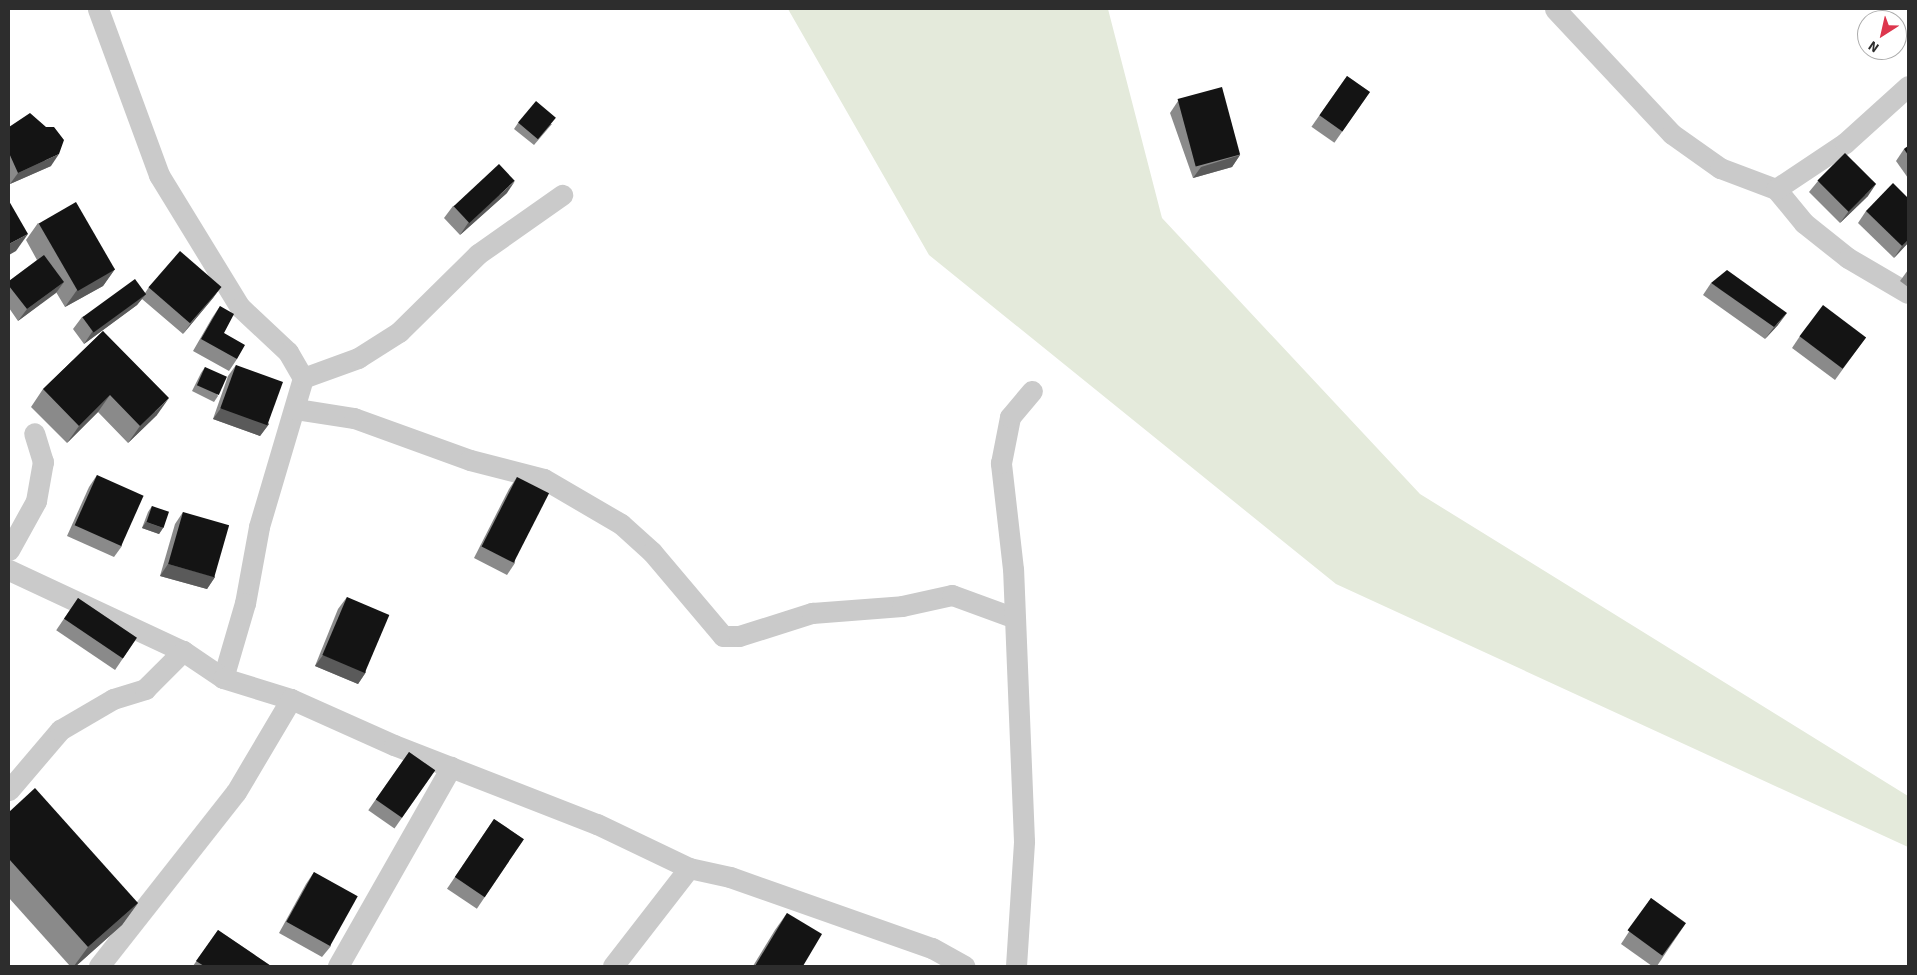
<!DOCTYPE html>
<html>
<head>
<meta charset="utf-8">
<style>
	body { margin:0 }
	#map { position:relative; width:1917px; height:975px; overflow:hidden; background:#fff; font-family:"Source Sans 3",sans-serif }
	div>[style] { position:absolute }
	.green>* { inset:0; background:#e4eadb }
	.street>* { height:21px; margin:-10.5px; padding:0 10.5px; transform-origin:10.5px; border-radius:10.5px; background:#cacaca }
	.wall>* { inset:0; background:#8a8a8a; transform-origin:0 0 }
	.shaded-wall>* { inset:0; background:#5a5a5a }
	.building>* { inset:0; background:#141414; transform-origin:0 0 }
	span { translate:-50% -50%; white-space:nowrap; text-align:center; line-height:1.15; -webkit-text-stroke:5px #fff; paint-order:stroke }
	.frame { position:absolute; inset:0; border:10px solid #2d2d2d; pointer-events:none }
	.north { position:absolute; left:1857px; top:10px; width:50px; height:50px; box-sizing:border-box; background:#fff; border:1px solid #ababab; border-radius:50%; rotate:215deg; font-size:14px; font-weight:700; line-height:20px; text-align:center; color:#2d2d2d }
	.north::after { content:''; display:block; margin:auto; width:18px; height:22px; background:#dd364d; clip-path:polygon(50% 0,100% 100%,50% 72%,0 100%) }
</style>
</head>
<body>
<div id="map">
	<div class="green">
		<i style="clip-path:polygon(788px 9px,1108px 9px,1162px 218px,1420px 494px,1908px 796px,1908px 847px,1336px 584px,929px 255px)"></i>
	</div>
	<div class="street">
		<i style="left:98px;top:9px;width:177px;rotate:69.8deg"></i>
		<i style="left:159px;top:175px;width:155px;rotate:58.5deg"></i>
		<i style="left:240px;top:307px;width:66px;rotate:43.2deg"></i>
		<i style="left:288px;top:352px;width:30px;rotate:60deg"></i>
		<i style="left:303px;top:378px;width:155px;rotate:106.5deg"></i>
		<i style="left:259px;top:527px;width:77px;rotate:100.4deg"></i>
		<i style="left:245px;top:603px;width:78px;rotate:106.3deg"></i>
		<i style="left:1555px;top:9px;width:171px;rotate:46.9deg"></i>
		<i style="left:1672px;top:134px;width:59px;rotate:35.3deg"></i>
		<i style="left:1720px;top:168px;width:60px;rotate:20.6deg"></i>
		<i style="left:1776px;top:189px;width:44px;rotate:50.5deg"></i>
		<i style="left:1804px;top:223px;width:56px;rotate:38.5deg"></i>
		<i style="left:1848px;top:258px;width:69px;rotate:30.3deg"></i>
		<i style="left:1776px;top:189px;width:83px;rotate:-33.7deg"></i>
		<i style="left:1845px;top:143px;width:85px;rotate:-42.1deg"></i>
		<i style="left:303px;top:378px;width:59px;rotate:-20deg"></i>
		<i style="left:358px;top:358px;width:49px;rotate:-32.4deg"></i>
		<i style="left:399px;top:332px;width:111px;rotate:-44.6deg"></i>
		<i style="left:478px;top:254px;width:103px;rotate:-35.1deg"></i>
		<i style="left:296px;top:409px;width:59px;rotate:8.8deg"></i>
		<i style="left:354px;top:418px;width:123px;rotate:19.9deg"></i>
		<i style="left:470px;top:460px;width:76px;rotate:14.4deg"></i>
		<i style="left:544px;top:479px;width:89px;rotate:30.3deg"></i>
		<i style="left:621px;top:524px;width:42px;rotate:42.1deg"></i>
		<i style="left:652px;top:552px;width:110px;rotate:49.8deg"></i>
		<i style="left:723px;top:636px;width:16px"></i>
		<i style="left:739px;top:636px;width:77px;rotate:-17.5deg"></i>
		<i style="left:812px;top:613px;width:90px;rotate:-4.4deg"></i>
		<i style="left:902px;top:606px;width:51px;rotate:-12.4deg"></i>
		<i style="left:952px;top:595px;width:64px;rotate:20.1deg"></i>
		<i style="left:9px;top:550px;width:56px;rotate:-61.1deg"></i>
		<i style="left:36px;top:501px;width:40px;rotate:-80deg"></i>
		<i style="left:43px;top:462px;width:30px;rotate:-107deg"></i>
		<i style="left:9px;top:570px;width:192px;rotate:25deg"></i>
		<i style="left:183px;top:651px;width:48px;rotate:34deg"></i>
		<i style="left:223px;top:678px;width:71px;rotate:17.2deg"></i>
		<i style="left:291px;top:699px;width:113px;rotate:24.1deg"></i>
		<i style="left:394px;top:745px;width:218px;rotate:21.3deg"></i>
		<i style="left:597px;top:824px;width:102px;rotate:25.6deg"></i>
		<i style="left:689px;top:868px;width:42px;rotate:12.4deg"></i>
		<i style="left:730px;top:877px;width:214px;rotate:19.4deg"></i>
		<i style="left:932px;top:948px;width:37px;rotate:29deg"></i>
		<i style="left:9px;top:790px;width:79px;rotate:-49.6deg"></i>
		<i style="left:60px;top:730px;width:61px;rotate:-30.3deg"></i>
		<i style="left:113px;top:699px;width:34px;rotate:-17deg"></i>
		<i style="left:145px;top:689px;width:54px;rotate:-45deg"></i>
		<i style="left:99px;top:966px;width:221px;rotate:-51.8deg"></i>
		<i style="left:236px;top:792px;width:108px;rotate:-59.4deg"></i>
		<i style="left:338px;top:966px;width:229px;rotate:-60.4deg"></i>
		<i style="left:613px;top:966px;width:124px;rotate:-52.2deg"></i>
		<i style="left:1016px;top:966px;width:125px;rotate:-86.3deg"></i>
		<i style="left:1024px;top:841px;width:272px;rotate:-92.3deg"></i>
		<i style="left:1013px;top:569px;width:107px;rotate:-96.5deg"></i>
		<i style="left:1001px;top:463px;width:47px;rotate:-78.9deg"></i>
		<i style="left:1010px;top:417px;width:34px;rotate:-50deg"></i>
	</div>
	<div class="wall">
		<i style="left:1347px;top:76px;width:28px;height:62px;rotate:35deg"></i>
		<i style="clip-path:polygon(1178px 101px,1240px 155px,1232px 167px,1193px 178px,1170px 113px)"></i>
		<i style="clip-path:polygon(518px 123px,552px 124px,534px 145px,514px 129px)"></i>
		<i style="clip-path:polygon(9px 127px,51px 166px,10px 184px,9px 182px)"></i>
		<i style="clip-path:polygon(1908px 146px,1908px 178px,1896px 161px,1904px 149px)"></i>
		<i style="clip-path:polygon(1818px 181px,1868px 196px,1840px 223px,1809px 192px)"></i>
		<i style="clip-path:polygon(507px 193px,460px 235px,444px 218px,453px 206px)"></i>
		<i style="clip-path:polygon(1908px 198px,1908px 243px,1894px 258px,1858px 223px,1866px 211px)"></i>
		<i style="clip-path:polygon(38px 223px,115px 269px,103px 286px,65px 307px,56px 292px,18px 321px,9px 308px,9px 281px,37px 260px,26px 240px)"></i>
		<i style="clip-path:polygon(1908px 270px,1908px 287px,1900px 281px)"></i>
		<i style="clip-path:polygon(1711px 283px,1778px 325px,1765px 339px,1703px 295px)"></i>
		<i style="clip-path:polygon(149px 287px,221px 287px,213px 298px,183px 334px,142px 299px,137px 305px,84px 344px,73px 329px,82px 317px,145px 293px)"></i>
		<i style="clip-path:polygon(220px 306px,224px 333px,237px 359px,229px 371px,193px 351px,212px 318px)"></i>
		<i style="clip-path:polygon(103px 331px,157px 415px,128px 443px,98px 412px,67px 443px,31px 407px,43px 389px)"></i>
		<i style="clip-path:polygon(1800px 336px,1866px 337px,1835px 380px,1792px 348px)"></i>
		<i style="clip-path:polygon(236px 365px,269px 424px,260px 436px,213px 419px,228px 376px)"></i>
		<i style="clip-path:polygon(205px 367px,218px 396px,214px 402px,192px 391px,201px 373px)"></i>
		<i style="clip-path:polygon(97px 475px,122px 546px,114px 557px,67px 536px,89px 487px)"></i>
		<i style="clip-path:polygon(517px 477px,515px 563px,507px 575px,474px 558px,509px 489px)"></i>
		<i style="clip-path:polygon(152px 506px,163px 528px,159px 534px,142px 528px,148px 512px)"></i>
		<i style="clip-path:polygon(183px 512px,215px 577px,207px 589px,160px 576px,175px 524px)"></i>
		<i style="clip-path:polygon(347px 597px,366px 672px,358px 684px,315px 666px,338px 609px)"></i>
		<i style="left:78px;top:598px;width:71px;height:39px;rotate:34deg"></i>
		<i style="left:409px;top:752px;width:32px;height:71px;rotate:35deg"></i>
		<i style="clip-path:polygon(9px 812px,138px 903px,122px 925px,76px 966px,70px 966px,9px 898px)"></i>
		<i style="left:494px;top:819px;width:36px;height:84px;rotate:34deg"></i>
		<i style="clip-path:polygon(314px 872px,331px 946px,322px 957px,279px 933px,306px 884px)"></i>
		<i style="clip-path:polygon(1651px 898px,1686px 923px,1657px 966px,1652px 966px,1621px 944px)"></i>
		<i style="clip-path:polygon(787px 913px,803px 966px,753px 966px,775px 930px)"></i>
		<i style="clip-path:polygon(218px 930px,271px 966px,193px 966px)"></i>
	</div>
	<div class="shaded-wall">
		<i style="clip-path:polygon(59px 154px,51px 166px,10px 184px,18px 173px)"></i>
		<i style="clip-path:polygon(1240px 155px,1232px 167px,1193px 178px,1201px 167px)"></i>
		<i style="clip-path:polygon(515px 181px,507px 193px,460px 235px,468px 223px)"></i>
		<i style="clip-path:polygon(1876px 184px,1868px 196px,1840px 223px,1848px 212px)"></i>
		<i style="clip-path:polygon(28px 234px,16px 251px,9px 255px,9px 244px)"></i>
		<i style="clip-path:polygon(1908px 240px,1908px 243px,1894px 258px,1902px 246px)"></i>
		<i style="clip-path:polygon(115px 269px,103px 286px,65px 307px,77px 290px)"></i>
		<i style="clip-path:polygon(64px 282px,56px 293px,18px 321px,27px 309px)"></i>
		<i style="clip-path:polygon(221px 287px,213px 298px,183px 334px,191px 323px)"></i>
		<i style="clip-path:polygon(146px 294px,137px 305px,84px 344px,92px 332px)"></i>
		<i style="clip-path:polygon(1787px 313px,1778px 325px,1765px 339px,1774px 327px)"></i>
		<i style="clip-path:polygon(110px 395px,98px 412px,67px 443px,79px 426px)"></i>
		<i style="clip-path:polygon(169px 398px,157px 415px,128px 443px,140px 426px)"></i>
		<i style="clip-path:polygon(221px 408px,269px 424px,260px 436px,213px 419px)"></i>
		<i style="clip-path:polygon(146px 522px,163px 528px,159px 534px,142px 528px)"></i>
		<i style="clip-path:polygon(168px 564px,215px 577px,207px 589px,160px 576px)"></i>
		<i style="clip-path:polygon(323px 655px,366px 672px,358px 684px,315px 666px)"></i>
		<i style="clip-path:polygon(138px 903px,122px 925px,76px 966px,74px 966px,88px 947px)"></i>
	</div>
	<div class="building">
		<i style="left:1347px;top:76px;width:28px;height:48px;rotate:35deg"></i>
		<i style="left:1222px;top:87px;width:70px;height:46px;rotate:75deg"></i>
		<i style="left:536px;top:101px;width:26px;height:28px;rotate:40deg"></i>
		<i style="clip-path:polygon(30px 113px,46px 127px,54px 127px,64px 140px,59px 154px,18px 173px,9px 153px,9px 127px)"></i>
		<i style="clip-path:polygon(1908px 146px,1908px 155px,1904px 149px)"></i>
		<i style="left:1845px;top:153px;width:44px;height:39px;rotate:45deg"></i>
		<i style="left:499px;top:164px;width:23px;height:62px;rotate:47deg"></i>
		<i style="clip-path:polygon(1893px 183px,1908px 198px,1908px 240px,1902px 246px,1866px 211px)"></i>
		<i style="clip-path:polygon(9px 201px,28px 234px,9px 244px)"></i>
		<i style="left:76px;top:202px;width:78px;height:43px;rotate:60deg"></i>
		<i style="left:180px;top:251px;width:55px;height:48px;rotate:41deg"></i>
		<i style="clip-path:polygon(44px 255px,64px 282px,27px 309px,9px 286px,9px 281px)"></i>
		<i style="clip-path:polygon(1727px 270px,1787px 313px,1774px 327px,1711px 283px)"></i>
		<i style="left:135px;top:279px;width:19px;height:65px;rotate:54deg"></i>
		<i style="left:1823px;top:305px;width:54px;height:39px;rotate:37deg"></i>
		<i style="clip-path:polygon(220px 306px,234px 314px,224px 333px,245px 345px,237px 359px,201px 339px)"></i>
		<i style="clip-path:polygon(103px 331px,169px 398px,140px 426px,110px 395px,79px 426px,43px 389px)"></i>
		<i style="left:236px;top:365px;width:50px;height:46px;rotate:20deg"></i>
		<i style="left:205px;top:367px;width:24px;height:20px;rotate:24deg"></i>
		<i style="left:97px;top:475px;width:51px;height:55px;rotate:24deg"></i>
		<i style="left:517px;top:477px;width:36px;height:78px;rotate:27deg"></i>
		<i style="left:152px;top:506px;width:18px;height:17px;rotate:19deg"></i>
		<i style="left:183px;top:512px;width:48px;height:54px;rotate:16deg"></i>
		<i style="left:347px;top:597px;width:46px;height:63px;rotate:23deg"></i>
		<i style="left:78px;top:598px;width:71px;height:25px;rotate:34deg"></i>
		<i style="left:409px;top:752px;width:32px;height:58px;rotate:35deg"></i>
		<i style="clip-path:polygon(35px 788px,138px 903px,88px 947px,9px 859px,9px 812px)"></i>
		<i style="left:494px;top:819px;width:36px;height:70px;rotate:34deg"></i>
		<i style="left:314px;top:872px;width:50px;height:57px;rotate:29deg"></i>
		<i style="left:1651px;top:898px;width:43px;height:40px;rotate:36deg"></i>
		<i style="clip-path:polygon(787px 913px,822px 934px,803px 966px,755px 966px)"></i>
		<i style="clip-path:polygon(218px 930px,271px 966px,204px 966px,196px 961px)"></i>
	</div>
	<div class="frame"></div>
	<div class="north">N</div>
</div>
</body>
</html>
